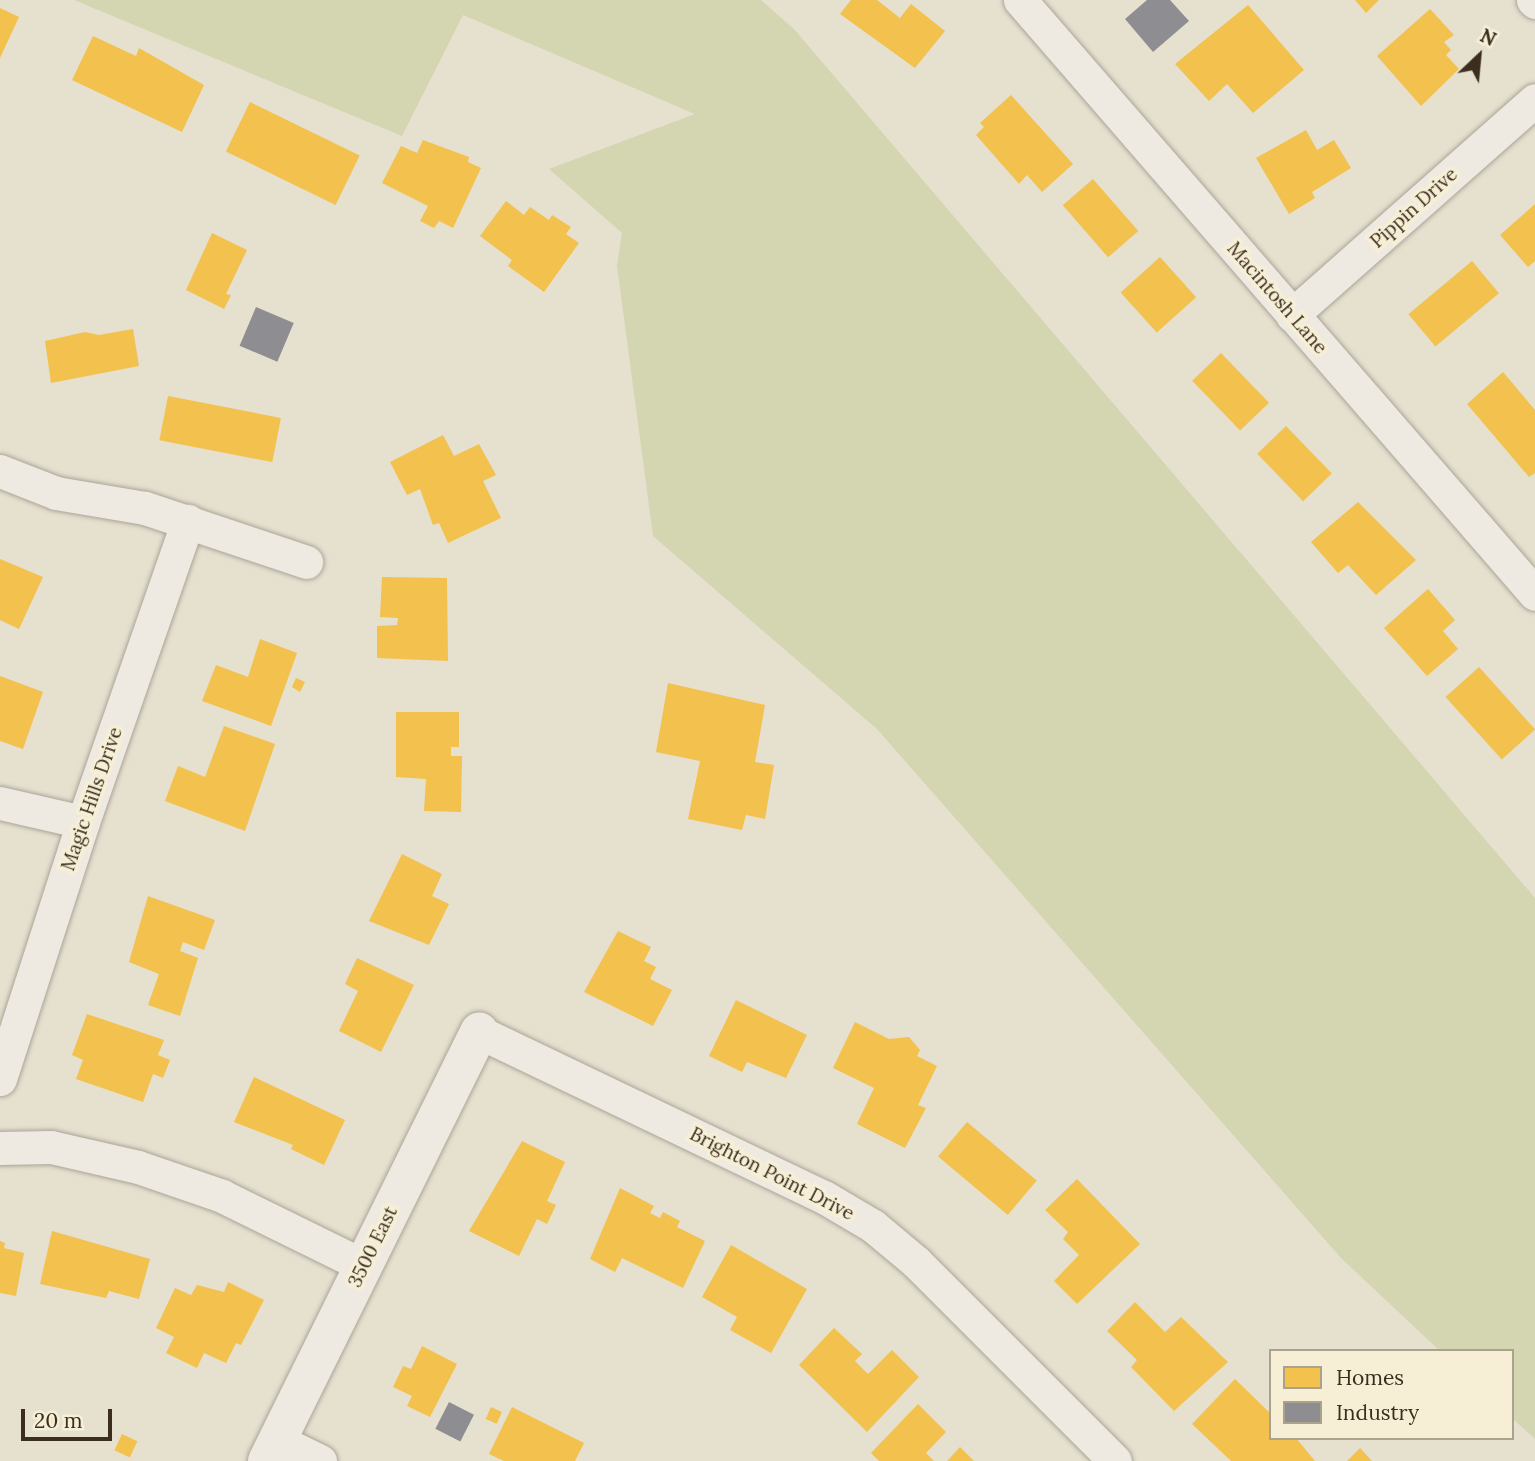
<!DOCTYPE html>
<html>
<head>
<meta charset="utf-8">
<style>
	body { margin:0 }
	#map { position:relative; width:1535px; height:1461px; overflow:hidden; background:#e6e0cf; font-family:Lora,serif }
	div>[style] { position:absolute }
	.green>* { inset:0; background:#d3d6b1 }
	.homes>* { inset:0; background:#f2c14e; transform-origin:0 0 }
	.industry>* { inset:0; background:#8d8d92; transform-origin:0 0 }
	.roads { filter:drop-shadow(0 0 2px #aba598) drop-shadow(0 0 2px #aba598) }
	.minor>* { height:33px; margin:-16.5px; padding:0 16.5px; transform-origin:16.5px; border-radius:16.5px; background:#eeeae1 }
	.tertiary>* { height:38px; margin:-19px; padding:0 19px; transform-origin:19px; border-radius:19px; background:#eeeae1 }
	span { translate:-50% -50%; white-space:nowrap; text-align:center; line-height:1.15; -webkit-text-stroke:7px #f6efd6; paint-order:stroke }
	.street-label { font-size:19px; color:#3b2e1f }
	.legend { position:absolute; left:1269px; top:1349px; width:245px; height:91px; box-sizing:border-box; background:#f6efd6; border:2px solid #aba28d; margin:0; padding:9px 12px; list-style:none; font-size:21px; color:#3b2e1f }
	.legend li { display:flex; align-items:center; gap:14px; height:35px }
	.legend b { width:35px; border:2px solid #aba28d }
	.north { position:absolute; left:1444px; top:21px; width:70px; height:70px; -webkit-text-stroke:5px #f6efd6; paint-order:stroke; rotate:26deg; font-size:19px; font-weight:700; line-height:28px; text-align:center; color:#3b2e1f }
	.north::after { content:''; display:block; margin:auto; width:24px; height:32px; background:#3b2e1f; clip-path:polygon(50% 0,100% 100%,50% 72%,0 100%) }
	.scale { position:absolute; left:21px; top:1409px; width:91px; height:32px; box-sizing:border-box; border:4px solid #3b2e1f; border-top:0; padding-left:9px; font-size:21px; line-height:24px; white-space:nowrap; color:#3b2e1f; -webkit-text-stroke:5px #f6efd6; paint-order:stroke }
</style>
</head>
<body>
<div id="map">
	<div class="green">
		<i style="clip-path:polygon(74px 0,761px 0,794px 29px,1535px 898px,1535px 1439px,1512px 1418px,1512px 1351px,1440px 1351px,1341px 1258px,877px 729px,653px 536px,617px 266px,622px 233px,549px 169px,695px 114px,463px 15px,402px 136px)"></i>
	</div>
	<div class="homes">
		<i style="clip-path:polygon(851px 0,877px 0,900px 18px,911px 4px,945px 31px,915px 68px,840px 14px)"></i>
		<i style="clip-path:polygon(1355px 0,1379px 0,1366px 13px)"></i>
		<i style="clip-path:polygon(1248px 5px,1304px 70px,1253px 113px,1227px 84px,1209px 101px,1175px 64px)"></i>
		<i style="clip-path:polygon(0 8px,19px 17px,0 58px)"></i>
		<i style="clip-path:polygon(1430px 9px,1454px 35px,1444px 42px,1451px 50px,1446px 55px,1459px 69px,1421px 106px,1377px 56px)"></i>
		<i style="clip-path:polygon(93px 36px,136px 56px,139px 48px,204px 85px,182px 132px,72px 80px)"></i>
		<i style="clip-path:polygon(1011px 95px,1073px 164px,1042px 192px,1027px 175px,1019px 184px,976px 135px,984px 127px,980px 123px)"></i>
		<i style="left:250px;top:102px;width:122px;height:55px;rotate:26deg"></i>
		<i style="clip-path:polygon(1306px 130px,1317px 150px,1334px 140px,1351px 168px,1312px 192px,1315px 198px,1289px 214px,1256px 158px)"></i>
		<i style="clip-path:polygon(423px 140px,469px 157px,468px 162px,481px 168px,453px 228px,439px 221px,434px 228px,420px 221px,428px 206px,382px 183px,401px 146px,417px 153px)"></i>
		<i style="left:1093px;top:179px;width:69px;height:40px;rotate:49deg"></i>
		<i style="clip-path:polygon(506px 201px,524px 215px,530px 207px,549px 220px,552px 215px,571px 227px,566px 234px,579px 243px,544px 292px,508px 266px,512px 260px,480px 236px)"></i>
		<i style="clip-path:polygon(1535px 204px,1535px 261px,1528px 267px,1500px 235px)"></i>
		<i style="clip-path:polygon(212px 233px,247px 250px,226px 294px,231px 295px,224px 309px,186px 290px)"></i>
		<i style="left:1160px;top:257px;width:54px;height:53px;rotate:48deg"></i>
		<i style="left:1472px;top:261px;width:42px;height:83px;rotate:50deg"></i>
		<i style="clip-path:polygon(133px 329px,139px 366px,51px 383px,45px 341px,85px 332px,99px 335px)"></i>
		<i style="left:1221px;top:353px;width:69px;height:40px;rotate:46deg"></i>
		<i style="clip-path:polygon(1503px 372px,1535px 410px,1535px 473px,1529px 477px,1467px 404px)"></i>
		<i style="left:168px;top:396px;width:115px;height:45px;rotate:11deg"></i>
		<i style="left:1286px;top:426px;width:66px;height:40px;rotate:46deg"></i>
		<i style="clip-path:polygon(443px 435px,454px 456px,479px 444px,496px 475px,483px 481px,501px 518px,448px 543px,439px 523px,433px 525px,420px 489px,407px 495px,390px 462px)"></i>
		<i style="clip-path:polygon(1358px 502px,1416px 560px,1376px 595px,1348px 565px,1338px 573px,1311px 542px)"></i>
		<i style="clip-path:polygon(0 559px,43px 577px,19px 629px,0 620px)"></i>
		<i style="clip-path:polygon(382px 577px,447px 578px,448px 661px,377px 658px,377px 626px,397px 625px,398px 618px,380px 617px)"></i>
		<i style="clip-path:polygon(1428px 589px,1455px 620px,1443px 631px,1458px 649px,1427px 676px,1384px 628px)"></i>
		<i style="clip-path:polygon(260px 639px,297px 653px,271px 726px,202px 701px,216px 665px,248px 677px)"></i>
		<i style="left:1479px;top:667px;width:84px;height:45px;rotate:48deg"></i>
		<i style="clip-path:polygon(0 676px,43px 692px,23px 749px,0 741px)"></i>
		<i style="clip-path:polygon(296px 678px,305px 682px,300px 692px,292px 687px)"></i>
		<i style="clip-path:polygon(668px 683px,765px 705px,755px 762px,774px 765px,765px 819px,746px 815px,742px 830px,688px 819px,700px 761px,656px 752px)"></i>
		<i style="clip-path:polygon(396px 712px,459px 712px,459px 747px,451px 747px,451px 756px,462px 756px,461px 812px,424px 811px,426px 779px,396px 777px)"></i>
		<i style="clip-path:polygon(224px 726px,275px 744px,245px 831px,165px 801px,178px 766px,205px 777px)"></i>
		<i style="clip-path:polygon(402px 854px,442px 874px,432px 896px,449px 904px,429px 945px,369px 921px)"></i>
		<i style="clip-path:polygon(148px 896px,215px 920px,204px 950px,183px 942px,180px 951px,198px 958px,180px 1016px,148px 1005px,159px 974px,129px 962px)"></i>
		<i style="clip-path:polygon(618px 931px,651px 947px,644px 961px,656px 967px,650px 979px,672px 990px,653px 1026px,584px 992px)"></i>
		<i style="clip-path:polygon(357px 958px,414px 985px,381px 1052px,339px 1031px,358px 991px,345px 984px)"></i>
		<i style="clip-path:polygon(736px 1000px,807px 1035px,786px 1078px,747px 1062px,742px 1072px,709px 1056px)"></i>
		<i style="clip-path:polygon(87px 1014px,164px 1040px,158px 1055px,170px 1060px,163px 1078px,153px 1074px,143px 1102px,76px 1079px,83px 1060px,72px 1055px)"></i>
		<i style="clip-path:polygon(855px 1022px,889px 1039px,909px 1037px,920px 1050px,917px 1056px,937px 1066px,918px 1105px,926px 1108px,905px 1148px,857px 1124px,874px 1088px,833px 1068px)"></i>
		<i style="clip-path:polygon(254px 1077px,345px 1120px,324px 1165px,291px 1149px,293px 1145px,234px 1122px)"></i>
		<i style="left:967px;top:1122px;width:91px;height:45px;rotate:40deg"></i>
		<i style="clip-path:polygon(522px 1141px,565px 1162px,547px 1201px,556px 1205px,547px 1224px,537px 1219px,519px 1256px,469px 1231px)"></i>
		<i style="clip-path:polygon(1077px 1179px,1140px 1244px,1077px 1304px,1054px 1281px,1079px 1255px,1063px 1239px,1068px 1232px,1045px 1210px)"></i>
		<i style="clip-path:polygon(620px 1188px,654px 1206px,650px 1213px,660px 1218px,663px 1212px,680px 1221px,677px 1227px,705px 1241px,683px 1288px,622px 1258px,615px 1272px,590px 1259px)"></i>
		<i style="clip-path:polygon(52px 1231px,150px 1259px,139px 1299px,109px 1291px,106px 1298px,40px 1284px)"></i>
		<i style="clip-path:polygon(0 1241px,5px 1243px,4px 1248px,24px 1253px,16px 1296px,0 1293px)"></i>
		<i style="clip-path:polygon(731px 1245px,807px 1289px,771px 1353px,730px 1330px,737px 1317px,702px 1297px)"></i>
		<i style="clip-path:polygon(228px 1282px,264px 1300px,241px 1345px,236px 1343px,226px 1363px,204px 1353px,197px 1368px,166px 1353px,174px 1337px,156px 1328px,175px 1288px,191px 1295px,197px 1285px,224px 1292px)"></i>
		<i style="clip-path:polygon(1135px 1302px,1165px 1332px,1181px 1317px,1228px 1362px,1174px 1411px,1131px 1367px,1137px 1360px,1107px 1331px)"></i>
		<i style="clip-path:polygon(834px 1328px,862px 1354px,855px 1361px,868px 1374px,892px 1350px,919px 1377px,867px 1432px,799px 1365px)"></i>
		<i style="clip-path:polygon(422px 1346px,457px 1364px,430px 1417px,407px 1406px,412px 1396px,393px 1387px,403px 1366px,411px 1369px)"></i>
		<i style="clip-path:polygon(1235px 1379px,1271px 1414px,1271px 1438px,1296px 1438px,1315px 1461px,1231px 1461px,1192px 1424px)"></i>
		<i style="clip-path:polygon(918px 1404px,946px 1432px,926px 1453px,934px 1461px,879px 1461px,871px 1453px)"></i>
		<i style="left:491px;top:1407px;width:12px;height:13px;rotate:24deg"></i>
		<i style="clip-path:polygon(512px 1407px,584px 1443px,575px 1461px,504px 1461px,489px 1454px)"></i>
		<i style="left:122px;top:1434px;width:17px;height:18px;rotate:25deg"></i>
		<i style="clip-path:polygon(960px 1447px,974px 1461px,947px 1461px)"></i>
		<i style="clip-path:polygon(1360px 1448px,1372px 1461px,1347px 1461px)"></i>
	</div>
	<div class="industry">
		<i style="clip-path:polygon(1147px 0,1170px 0,1189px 21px,1153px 52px,1125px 19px)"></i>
		<i style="left:256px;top:307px;width:41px;height:42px;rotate:23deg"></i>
		<i style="left:449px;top:1402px;width:28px;height:30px;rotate:27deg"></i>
	</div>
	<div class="roads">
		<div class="minor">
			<i style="left:1020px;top:0;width:786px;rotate:49.07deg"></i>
			<i style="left:1533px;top:0;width:3px;rotate:45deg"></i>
			<i style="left:1292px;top:315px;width:324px;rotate:-41.5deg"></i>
			<i style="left:0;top:471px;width:60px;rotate:21.4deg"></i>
			<i style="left:56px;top:493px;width:90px;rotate:9.6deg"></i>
			<i style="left:145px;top:508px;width:170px;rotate:18.5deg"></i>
			<i style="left:0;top:803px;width:85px;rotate:12.9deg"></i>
			<i style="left:479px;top:1032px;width:382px;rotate:25.6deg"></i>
			<i style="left:824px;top:1197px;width:57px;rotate:30.6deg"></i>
			<i style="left:873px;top:1226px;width:56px;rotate:39.9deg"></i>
			<i style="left:916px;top:1262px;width:281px;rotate:45deg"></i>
			<i style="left:0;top:1079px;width:270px;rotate:-72.1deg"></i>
			<i style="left:83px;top:822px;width:319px;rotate:-70.8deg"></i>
			<i style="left:0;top:1148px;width:51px;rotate:-1.1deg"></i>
			<i style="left:51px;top:1147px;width:89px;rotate:12.9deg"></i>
			<i style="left:138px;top:1167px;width:89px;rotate:19deg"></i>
			<i style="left:222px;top:1196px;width:158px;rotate:26.2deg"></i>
			<i style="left:277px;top:1440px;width:48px;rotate:26deg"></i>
		</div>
		<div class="tertiary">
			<i style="left:267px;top:1461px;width:479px;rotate:-63.7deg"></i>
		</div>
	</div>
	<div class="street-label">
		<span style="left:1414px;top:208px;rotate:-42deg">Pippin Drive</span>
		<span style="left:1277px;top:298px;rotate:49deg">Macintosh Lane</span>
		<span style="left:92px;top:799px;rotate:-71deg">Magic Hills Drive</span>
		<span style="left:772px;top:1174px;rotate:27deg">Brighton Point Drive</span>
		<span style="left:373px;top:1247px;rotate:-64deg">3500 East</span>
	</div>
	<ul class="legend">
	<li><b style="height:19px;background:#f2c14e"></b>Homes</li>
	<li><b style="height:19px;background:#8d8d92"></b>Industry</li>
	</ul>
	<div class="north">N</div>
	<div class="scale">20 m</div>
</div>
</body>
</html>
